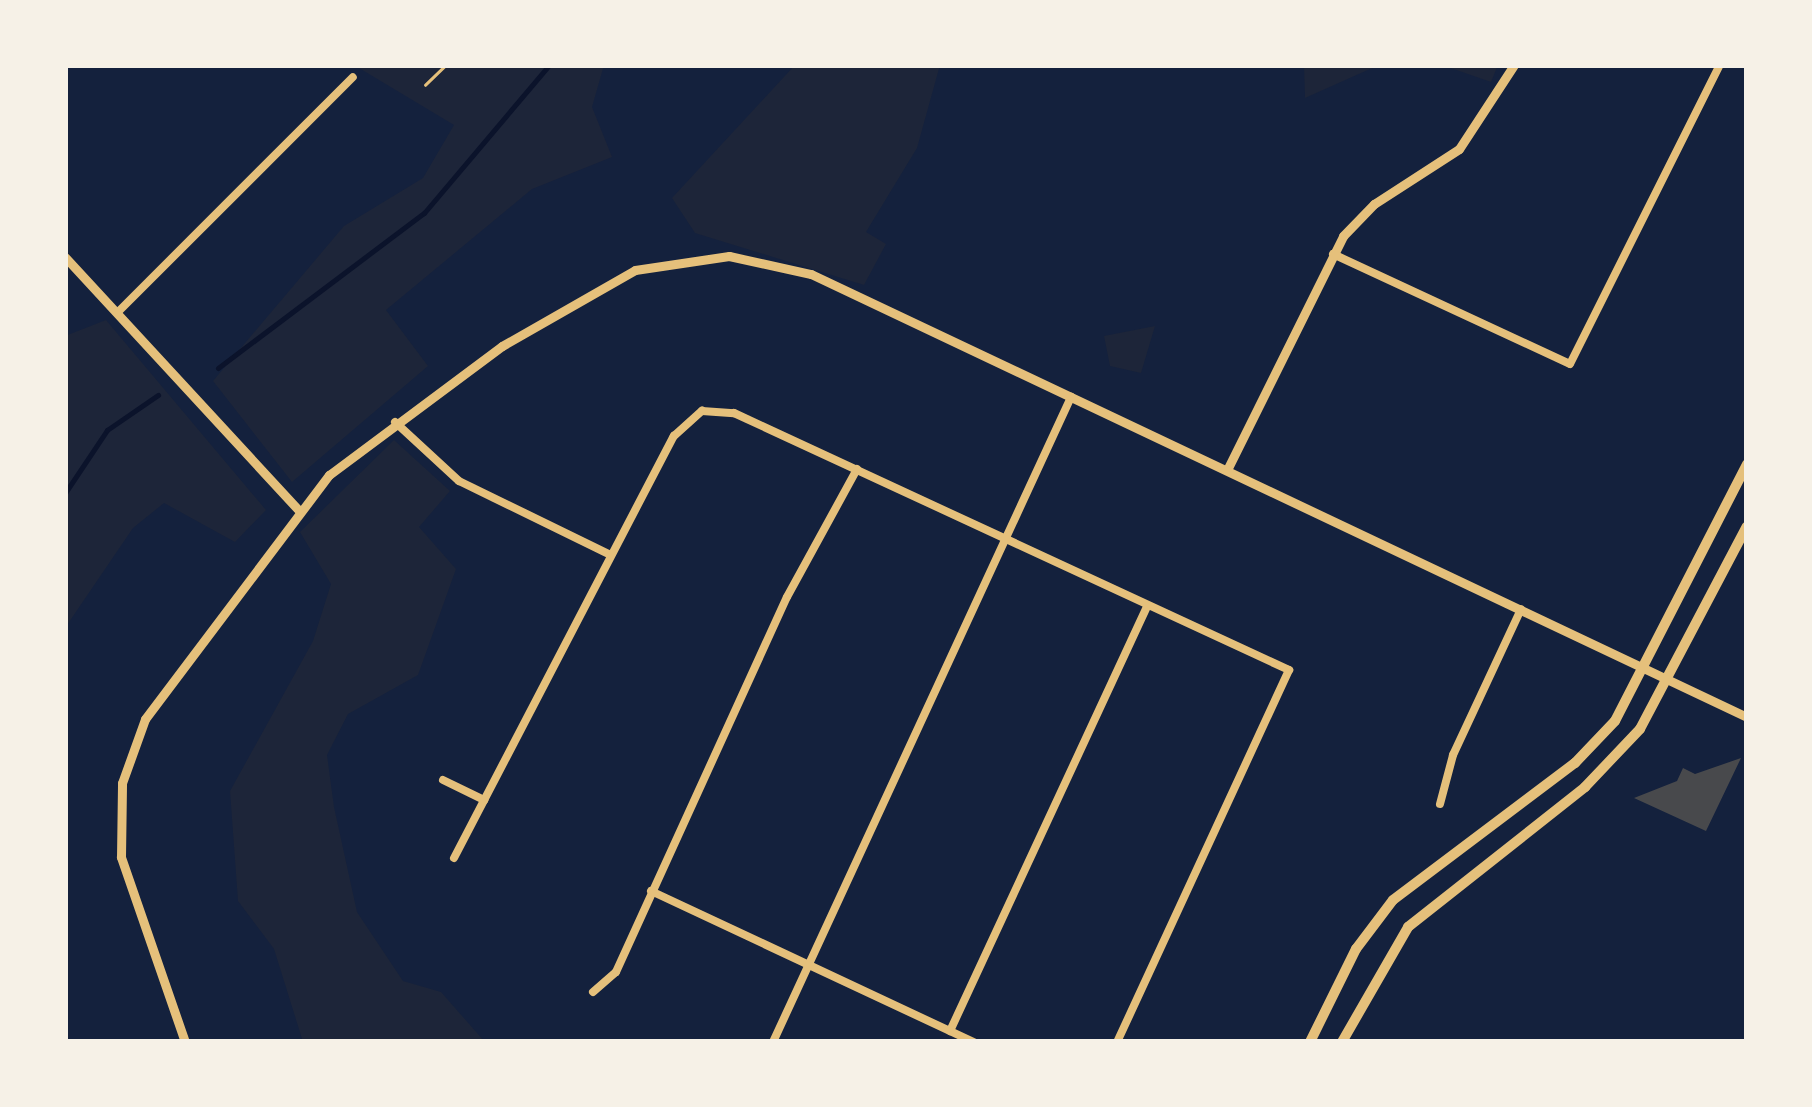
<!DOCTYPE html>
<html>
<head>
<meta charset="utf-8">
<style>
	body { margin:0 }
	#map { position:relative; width:1812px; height:1107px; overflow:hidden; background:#14213d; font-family:Commissioner,sans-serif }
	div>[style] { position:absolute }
	.green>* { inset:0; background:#1d2539 }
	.stream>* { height:5px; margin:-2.5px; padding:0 2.5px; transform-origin:2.5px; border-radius:2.5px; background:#0b132b }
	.building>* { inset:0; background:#48494c }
	.path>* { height:2.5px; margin:-1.25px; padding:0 1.25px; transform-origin:1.25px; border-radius:1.25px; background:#e5c07b }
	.minor>* { height:8px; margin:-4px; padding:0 4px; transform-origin:4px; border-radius:4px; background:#e5c07b }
	.tertiary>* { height:9px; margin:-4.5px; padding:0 4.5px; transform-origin:4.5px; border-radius:4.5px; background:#e5c07b }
	.secondary>* { height:10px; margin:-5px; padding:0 5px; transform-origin:5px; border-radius:5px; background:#e5c07b }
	span { translate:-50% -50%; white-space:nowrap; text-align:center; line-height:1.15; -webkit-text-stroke:9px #f6f1e7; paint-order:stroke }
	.frame { position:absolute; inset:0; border:68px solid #f6f1e7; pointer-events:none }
</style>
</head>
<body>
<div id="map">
	<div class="green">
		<i style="clip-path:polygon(354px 65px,604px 65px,592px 107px,612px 157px,532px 189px,386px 310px,428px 366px,292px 482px,213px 381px,344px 226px,423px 178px,454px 125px)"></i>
		<i style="clip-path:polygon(795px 65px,940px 65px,917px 148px,866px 232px,886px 244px,864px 285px,695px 233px,672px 198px)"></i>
		<i style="clip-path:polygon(1304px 65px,1379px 65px,1305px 98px)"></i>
		<i style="clip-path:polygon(1442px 65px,1498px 65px,1491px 82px)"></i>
		<i style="clip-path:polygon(106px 320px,266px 510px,235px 542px,164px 503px,133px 528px,65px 628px,65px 336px)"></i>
		<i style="clip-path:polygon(1155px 326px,1141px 373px,1110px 366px,1104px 336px)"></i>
		<i style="clip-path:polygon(394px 440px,450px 491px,419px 527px,456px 569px,418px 675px,348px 714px,327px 755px,334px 807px,357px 912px,403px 981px,441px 992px,485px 1042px,303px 1042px,274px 949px,238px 901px,230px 791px,313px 641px,331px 584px,300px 532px)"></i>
	</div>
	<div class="stream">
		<i style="left:218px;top:368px;width:258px;rotate:-37deg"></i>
		<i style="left:424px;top:213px;width:194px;rotate:-49.8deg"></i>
		<i style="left:65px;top:493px;width:76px;rotate:-56.3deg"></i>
		<i style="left:107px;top:430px;width:62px;rotate:-34.5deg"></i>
	</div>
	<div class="building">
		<i style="clip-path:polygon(1741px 758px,1706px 831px,1634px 798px,1677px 781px,1683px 768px,1695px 774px)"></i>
	</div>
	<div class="path">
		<i style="left:425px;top:85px;width:29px;rotate:-44deg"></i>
	</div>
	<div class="minor">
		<i style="left:1333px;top:254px;width:261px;rotate:24.9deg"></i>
		<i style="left:1570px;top:364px;width:335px;rotate:-63.4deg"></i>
		<i style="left:118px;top:312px;width:332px;rotate:-45deg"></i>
		<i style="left:395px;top:422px;width:87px;rotate:42.7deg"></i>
		<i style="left:459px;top:481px;width:169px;rotate:26deg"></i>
		<i style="left:443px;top:780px;width:46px;rotate:26deg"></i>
		<i style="left:1440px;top:804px;width:51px;rotate:-75.1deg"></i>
		<i style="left:1453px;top:755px;width:161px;rotate:-65deg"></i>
		<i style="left:454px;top:858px;width:476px;rotate:-62.5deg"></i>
		<i style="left:674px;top:436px;width:38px;rotate:-42deg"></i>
		<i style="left:702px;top:411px;width:32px;rotate:4deg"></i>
		<i style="left:734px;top:413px;width:612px;rotate:24.85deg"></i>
		<i style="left:1289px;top:670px;width:410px;rotate:114.8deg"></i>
		<i style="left:651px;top:891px;width:357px;rotate:25.1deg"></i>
		<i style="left:593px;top:992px;width:30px;rotate:-41deg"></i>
		<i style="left:616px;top:972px;width:412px;rotate:-65.5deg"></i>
		<i style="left:787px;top:597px;width:146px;rotate:-61.3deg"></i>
		<i style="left:950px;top:1031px;width:468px;rotate:-65.1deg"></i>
		<i style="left:773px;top:1042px;width:711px;rotate:-65.2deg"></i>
	</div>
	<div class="tertiary">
		<i style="left:65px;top:257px;width:345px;rotate:47.3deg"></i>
		<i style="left:1227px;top:470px;width:261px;rotate:-63.6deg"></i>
		<i style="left:1343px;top:236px;width:45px;rotate:-45.9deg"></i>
		<i style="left:1374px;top:204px;width:101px;rotate:-32.9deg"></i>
		<i style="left:1459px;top:149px;width:100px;rotate:-56.8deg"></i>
		<i style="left:185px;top:1042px;width:196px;rotate:-109.1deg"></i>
		<i style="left:121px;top:857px;width:74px;rotate:-89.2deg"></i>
		<i style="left:122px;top:783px;width:68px;rotate:-70.2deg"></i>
		<i style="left:145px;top:719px;width:306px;rotate:-53deg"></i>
		<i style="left:329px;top:475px;width:216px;rotate:-36.7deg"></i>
		<i style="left:502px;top:346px;width:153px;rotate:-29.7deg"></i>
		<i style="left:635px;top:270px;width:95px;rotate:-8.5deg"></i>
		<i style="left:729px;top:256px;width:84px;rotate:12.4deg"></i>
		<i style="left:811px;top:274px;width:1036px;rotate:25.33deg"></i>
	</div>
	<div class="secondary">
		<i style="left:1310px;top:1042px;width:104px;rotate:-63.7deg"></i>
		<i style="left:1356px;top:949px;width:61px;rotate:-52.9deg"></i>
		<i style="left:1393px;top:900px;width:228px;rotate:-37deg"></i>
		<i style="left:1575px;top:763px;width:58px;rotate:-46.4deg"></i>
		<i style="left:1615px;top:721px;width:289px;rotate:-62.8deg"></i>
		<i style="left:1342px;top:1042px;width:133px;rotate:-60.1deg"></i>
		<i style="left:1408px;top:927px;width:226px;rotate:-38.3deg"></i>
		<i style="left:1585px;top:787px;width:80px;rotate:-46.5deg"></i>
		<i style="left:1640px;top:729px;width:229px;rotate:-62.2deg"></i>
	</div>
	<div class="frame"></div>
</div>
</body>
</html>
